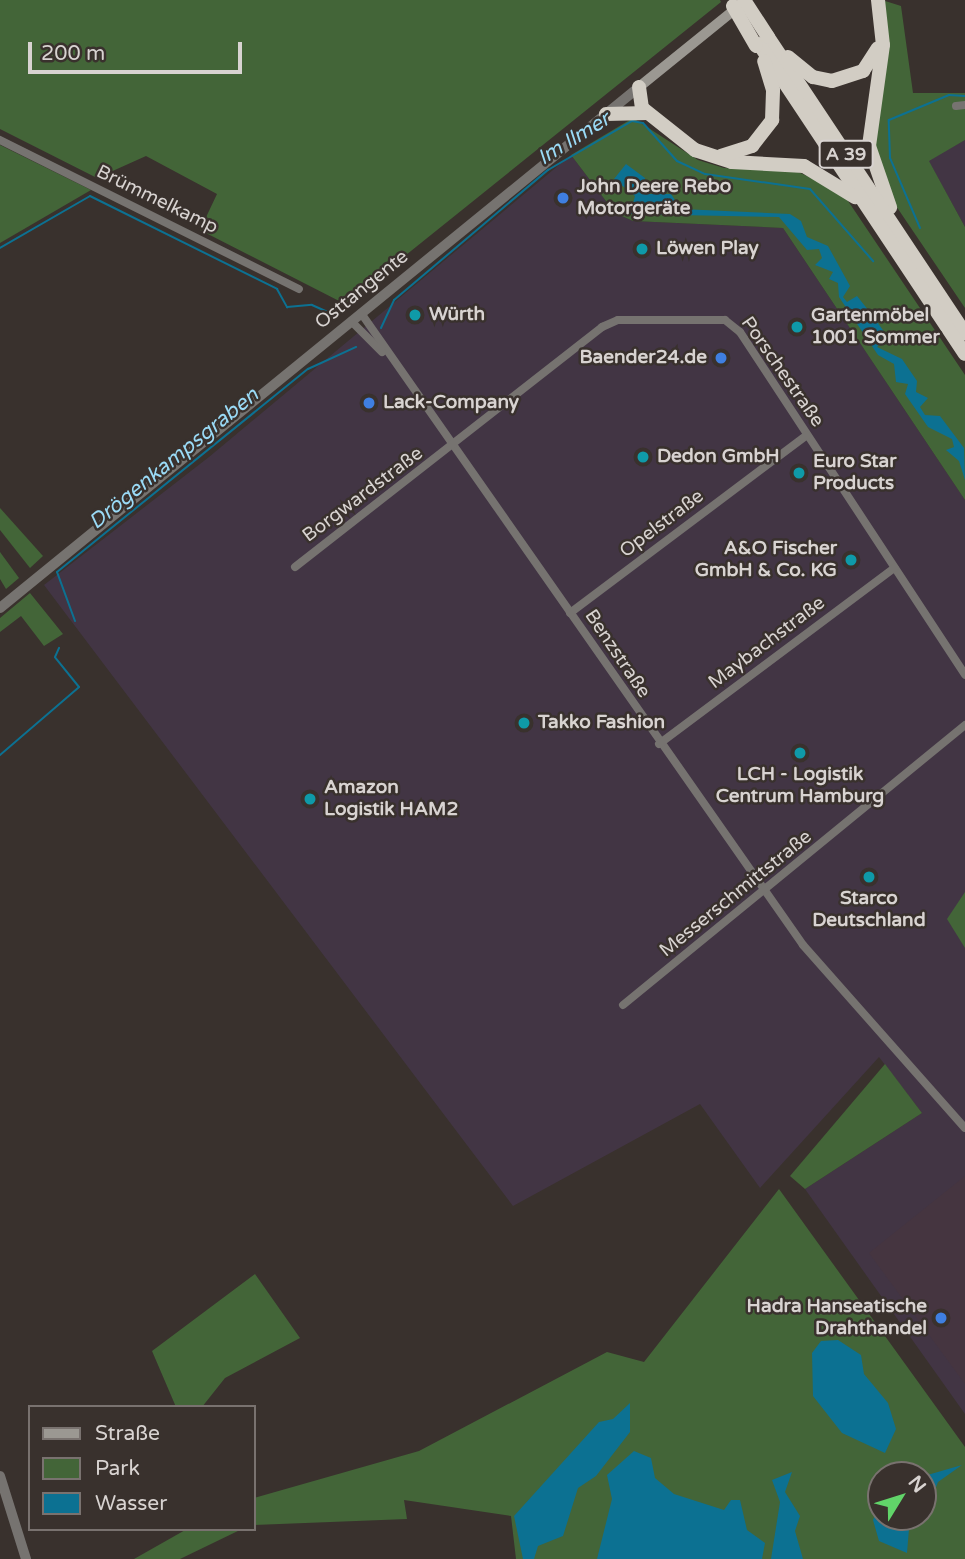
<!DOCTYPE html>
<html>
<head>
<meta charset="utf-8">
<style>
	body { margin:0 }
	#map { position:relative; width:965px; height:1559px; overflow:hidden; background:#39312d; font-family:"Varela Round",sans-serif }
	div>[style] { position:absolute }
	.commercial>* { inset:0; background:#423544 }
	.industrial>* { inset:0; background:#453540 }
	.green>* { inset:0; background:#436538 }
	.water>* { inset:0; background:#0c7192 }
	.stream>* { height:2px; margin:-1px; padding:0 1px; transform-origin:1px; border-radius:1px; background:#0c7192 }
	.minor>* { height:8px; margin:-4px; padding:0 4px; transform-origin:4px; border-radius:4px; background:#767370 }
	.tertiary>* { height:10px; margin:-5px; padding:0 5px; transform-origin:5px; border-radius:5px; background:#767370 }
	.secondary>* { height:10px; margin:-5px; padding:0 5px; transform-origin:5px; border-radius:5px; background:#9b9892 }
	.motorway>* { height:14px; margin:-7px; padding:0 7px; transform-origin:7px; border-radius:7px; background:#d2cdc4 }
	.motorway-bridge>* { height:14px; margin:-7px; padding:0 7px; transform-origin:7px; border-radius:7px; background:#d2cdc4 }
	.dots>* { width:19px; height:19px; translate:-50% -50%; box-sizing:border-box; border:4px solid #39312d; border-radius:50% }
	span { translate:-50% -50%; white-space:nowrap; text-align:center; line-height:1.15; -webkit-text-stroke:5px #39312d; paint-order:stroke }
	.shield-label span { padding:2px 5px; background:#39312d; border:2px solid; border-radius:5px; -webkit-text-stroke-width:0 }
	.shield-label { font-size:18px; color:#d8d3d1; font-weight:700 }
	.poi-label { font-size:19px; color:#d8d3d1; font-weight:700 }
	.left { translate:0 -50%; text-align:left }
	.right { translate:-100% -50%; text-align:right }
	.street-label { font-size:19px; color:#d8d3d1 }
	.water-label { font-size:21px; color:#9adaf6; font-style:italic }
	.legend { position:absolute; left:28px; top:1405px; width:228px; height:126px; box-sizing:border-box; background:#39312d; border:2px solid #79726f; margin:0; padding:9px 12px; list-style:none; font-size:21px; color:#d8d3d1 }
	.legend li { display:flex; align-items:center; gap:14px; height:35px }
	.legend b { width:35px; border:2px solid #79726f }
	.north { position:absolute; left:867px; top:1461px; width:70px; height:70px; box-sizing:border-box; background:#39312d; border:2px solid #79726f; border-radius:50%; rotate:52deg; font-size:19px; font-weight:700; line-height:28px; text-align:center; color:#d8d3d1 }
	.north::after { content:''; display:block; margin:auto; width:24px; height:32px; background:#61d469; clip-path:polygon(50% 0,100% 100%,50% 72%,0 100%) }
	.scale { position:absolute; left:28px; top:42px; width:214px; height:32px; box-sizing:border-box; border:4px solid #d8d3d1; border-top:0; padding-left:9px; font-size:21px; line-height:24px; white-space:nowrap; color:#d8d3d1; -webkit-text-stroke:5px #39312d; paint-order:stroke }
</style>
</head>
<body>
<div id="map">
	<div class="commercial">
		<i style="clip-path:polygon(965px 140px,965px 227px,928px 160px)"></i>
		<i style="clip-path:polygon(571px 155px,615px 213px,633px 221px,783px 228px,965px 500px,965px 1414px,805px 1189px,922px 1113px,879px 1057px,760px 1188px,700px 1104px,513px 1206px,44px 585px,209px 457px)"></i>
	</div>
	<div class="industrial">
		<i style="clip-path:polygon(965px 1176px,965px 1384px,869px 1253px)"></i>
	</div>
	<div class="green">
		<i style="clip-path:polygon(0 0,720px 0,721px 2px,345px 304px,200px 230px,217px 194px,146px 156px,97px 178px,0 129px)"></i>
		<i style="clip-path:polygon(882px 0,901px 6px,913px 93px,965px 93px,965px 140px,929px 161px,965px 227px,965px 308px,892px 200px,873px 147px)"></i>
		<i style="clip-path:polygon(633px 118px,698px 160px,724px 168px,796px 171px,842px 192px,965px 375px,965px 500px,783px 228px,633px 221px,615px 213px,571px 155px)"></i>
		<i style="clip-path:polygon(0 145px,91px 190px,0 243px)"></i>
		<i style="clip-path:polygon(0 508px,43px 556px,30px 568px,0 530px)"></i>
		<i style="clip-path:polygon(0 552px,19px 578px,6px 589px,0 579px)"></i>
		<i style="clip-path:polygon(30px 593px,63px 634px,44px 646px,21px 616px,0 632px,0 618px)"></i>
		<i style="clip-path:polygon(965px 892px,965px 948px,947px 919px)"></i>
		<i style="clip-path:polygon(885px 1064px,922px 1113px,805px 1189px,790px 1176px)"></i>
		<i style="clip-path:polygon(evenodd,779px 1189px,965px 1447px,965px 1559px,516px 1559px,511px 1516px,404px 1500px,407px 1519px,254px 1525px,254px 1498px,419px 1451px,607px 1352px,644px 1362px,779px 1189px,881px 1475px,923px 1475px,923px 1517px,881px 1517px,881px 1475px)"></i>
		<i style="clip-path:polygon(255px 1274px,300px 1338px,225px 1378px,202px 1407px,176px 1407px,152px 1351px)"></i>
		<i style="clip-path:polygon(187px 1529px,242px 1529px,180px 1559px,134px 1559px)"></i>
	</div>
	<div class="water">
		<i style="clip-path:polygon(626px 164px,645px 178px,641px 194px,671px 194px,681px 209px,790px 214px,801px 221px,807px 237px,828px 246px,850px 286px,843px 297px,847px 302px,857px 296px,873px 316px,887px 336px,877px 347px,902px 359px,917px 381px,916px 392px,928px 398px,920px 407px,925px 415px,940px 416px,964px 448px,965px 480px,959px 461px,946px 450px,954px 447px,952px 439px,928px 427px,905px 394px,908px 384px,896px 382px,894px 364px,878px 355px,839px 297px,838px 283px,829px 279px,833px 272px,815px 265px,822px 258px,819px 249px,807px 250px,779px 217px,630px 214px,635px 196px,614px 179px)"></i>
		<i style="clip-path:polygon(838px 1340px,861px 1355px,864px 1374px,888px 1403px,896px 1429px,885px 1453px,842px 1433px,813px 1396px,812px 1353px,821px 1341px)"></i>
		<i style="clip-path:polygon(630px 1403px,630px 1432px,596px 1476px,578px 1488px,563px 1536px,538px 1546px,534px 1559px,523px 1559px,514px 1516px,599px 1422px,613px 1419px)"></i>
		<i style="clip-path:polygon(634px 1451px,651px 1458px,655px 1478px,674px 1494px,724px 1510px,731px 1500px,740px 1500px,747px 1530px,765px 1543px,762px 1559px,597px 1559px,612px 1499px,607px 1475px)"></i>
		<i style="clip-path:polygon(962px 1465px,938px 1482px,933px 1495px,923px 1495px,924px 1476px)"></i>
		<i style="clip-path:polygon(792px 1472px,785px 1492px,800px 1516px,795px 1531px,803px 1559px,771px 1559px,780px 1502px,772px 1480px)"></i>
		<i style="clip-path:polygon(881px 1501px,881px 1517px,910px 1517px,907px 1553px,879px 1541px,873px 1520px)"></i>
	</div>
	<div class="stream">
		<i style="left:920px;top:228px;width:76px;rotate:-113.2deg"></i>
		<i style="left:890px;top:158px;width:38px;rotate:-92deg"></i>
		<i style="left:889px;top:120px;width:65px;rotate:-22.6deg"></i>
		<i style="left:949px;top:95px;width:16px;rotate:4deg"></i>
		<i style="left:0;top:248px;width:104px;rotate:-30deg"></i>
		<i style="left:90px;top:196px;width:209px;rotate:26.4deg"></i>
		<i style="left:277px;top:289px;width:21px;rotate:61deg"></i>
		<i style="left:287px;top:307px;width:25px;rotate:-5deg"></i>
		<i style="left:312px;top:305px;width:27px;rotate:24deg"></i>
		<i style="left:381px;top:328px;width:31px;rotate:-65deg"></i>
		<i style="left:394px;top:300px;width:202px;rotate:-40.2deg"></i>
		<i style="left:548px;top:170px;width:97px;rotate:-30.3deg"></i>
		<i style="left:632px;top:121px;width:11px;rotate:10deg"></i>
		<i style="left:643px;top:123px;width:51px;rotate:48.2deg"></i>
		<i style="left:677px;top:161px;width:31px;rotate:25deg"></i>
		<i style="left:705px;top:174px;width:106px;rotate:8.1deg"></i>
		<i style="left:810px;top:189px;width:96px;rotate:48.8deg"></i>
		<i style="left:75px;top:621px;width:52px;rotate:-110.2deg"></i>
		<i style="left:57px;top:572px;width:323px;rotate:-39deg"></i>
		<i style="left:308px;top:369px;width:53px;rotate:-24.6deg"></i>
		<i style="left:0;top:755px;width:104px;rotate:-40.7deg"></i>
		<i style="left:79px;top:687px;width:38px;rotate:-129deg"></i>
		<i style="left:55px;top:657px;width:10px;rotate:-66deg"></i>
	</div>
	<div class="minor">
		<i style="left:956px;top:106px;width:9px;rotate:-6deg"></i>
		<i style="left:0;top:140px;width:334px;rotate:26.5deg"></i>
		<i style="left:361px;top:313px;width:771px;rotate:55.03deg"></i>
		<i style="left:803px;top:945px;width:244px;rotate:48.5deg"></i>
		<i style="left:351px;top:321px;width:44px;rotate:45deg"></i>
		<i style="left:295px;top:567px;width:390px;rotate:-38deg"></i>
		<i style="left:602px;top:327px;width:17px;rotate:-24deg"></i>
		<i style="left:618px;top:320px;width:107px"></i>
		<i style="left:725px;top:320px;width:19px;rotate:39deg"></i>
		<i style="left:740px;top:332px;width:410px;rotate:56.7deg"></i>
		<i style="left:570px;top:613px;width:296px;rotate:-36.9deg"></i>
		<i style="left:659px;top:744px;width:294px;rotate:-36.8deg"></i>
		<i style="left:623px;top:1005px;width:442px;rotate:-39.3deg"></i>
	</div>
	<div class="tertiary">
		<i style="left:0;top:608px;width:824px;rotate:-39.19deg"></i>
		<i style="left:0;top:1476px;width:87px;rotate:72.6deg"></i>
	</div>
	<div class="secondary">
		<i style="left:639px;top:87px;width:129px;rotate:-39deg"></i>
	</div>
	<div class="motorway">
		<i style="left:878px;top:0;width:45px;rotate:83.7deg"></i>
		<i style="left:883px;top:45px;width:102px;rotate:97.9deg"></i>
		<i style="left:869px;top:146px;width:65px;rotate:71deg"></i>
		<i style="left:768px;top:37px;width:356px;rotate:56.4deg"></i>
		<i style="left:759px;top:44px;width:372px;rotate:56.4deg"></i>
		<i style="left:788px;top:57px;width:32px;rotate:39deg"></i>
		<i style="left:813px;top:77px;width:19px;rotate:12deg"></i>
		<i style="left:832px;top:81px;width:33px;rotate:-18deg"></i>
		<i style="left:863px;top:71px;width:27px;rotate:-57deg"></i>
		<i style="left:639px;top:87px;width:21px;rotate:82deg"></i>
		<i style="left:642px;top:108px;width:68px;rotate:38.4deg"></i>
		<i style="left:695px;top:150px;width:39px;rotate:18deg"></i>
		<i style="left:732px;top:162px;width:72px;rotate:3.2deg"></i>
		<i style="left:804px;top:166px;width:60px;rotate:31.3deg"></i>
		<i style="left:606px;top:114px;width:41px;rotate:-1.4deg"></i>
		<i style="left:721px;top:156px;width:33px;rotate:-18deg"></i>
		<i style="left:752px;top:146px;width:33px;rotate:-52deg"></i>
		<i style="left:772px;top:120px;width:30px;rotate:-88deg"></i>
		<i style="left:773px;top:90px;width:30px;rotate:-107deg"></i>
	</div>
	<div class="motorway-bridge">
		<i style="left:744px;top:0;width:44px;rotate:57deg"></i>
		<i style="left:733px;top:6px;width:46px;rotate:60.1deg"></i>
	</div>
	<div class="dots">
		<i style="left:563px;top:198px;background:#3f7fe0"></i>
		<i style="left:642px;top:249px;background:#0f9aa8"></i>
		<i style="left:415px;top:315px;background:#0f9aa8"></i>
		<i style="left:797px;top:327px;background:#0f9aa8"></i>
		<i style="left:721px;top:358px;background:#3f7fe0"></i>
		<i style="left:369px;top:403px;background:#3f7fe0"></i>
		<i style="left:643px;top:457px;background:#0f9aa8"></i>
		<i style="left:799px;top:473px;background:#0f9aa8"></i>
		<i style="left:851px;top:560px;background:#0f9aa8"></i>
		<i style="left:524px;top:723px;background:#0f9aa8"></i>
		<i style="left:800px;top:753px;background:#0f9aa8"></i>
		<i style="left:310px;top:799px;background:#0f9aa8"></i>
		<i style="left:869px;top:877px;background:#0f9aa8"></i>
		<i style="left:941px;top:1318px;background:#3f7fe0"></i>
	</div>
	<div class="shield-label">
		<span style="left:846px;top:154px">A 39</span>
	</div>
	<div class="poi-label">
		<span class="left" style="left:577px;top:198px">John Deere Rebo<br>Motorgeräte</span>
		<span class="left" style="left:656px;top:249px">Löwen Play</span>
		<span class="left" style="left:429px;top:315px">Würth</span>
		<span class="left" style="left:811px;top:327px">Gartenmöbel<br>1001 Sommer</span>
		<span class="right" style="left:707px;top:358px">Baender24.de</span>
		<span class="left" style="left:383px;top:403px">Lack-Company</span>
		<span class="left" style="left:657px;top:457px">Dedon GmbH</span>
		<span class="left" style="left:813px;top:473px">Euro Star<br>Products</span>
		<span class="right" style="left:837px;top:560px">A&amp;O Fischer<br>GmbH &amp; Co. KG</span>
		<span class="left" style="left:538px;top:723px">Takko Fashion</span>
		<span style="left:800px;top:786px">LCH - Logistik<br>Centrum Hamburg</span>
		<span class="left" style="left:324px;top:799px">Amazon<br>Logistik HAM2</span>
		<span style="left:869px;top:910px">Starco<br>Deutschland</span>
		<span class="right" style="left:927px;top:1318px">Hadra Hanseatische<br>Drahthandel</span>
	</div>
	<div class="street-label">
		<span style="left:157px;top:200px;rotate:26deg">Brümmelkamp</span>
		<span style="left:362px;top:290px;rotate:-39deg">Osttangente</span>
		<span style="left:782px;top:372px;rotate:55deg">Porschestraße</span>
		<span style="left:363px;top:495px;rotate:-37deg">Borgwardstraße</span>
		<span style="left:662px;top:524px;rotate:-37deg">Opelstraße</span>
		<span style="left:767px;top:643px;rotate:-37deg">Maybachstraße</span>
		<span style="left:617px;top:654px;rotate:56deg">Benzstraße</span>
		<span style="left:736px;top:894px;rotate:-39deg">Messerschmittstraße</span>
	</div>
	<div class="water-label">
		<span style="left:574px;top:139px;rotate:-32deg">Im Ilmer</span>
		<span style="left:174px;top:459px;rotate:-39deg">Drögenkampsgraben</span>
	</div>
	<ul class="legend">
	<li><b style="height:9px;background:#9b9892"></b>Straße</li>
	<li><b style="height:19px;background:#436538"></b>Park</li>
	<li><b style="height:19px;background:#0c7192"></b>Wasser</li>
	</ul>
	<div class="north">N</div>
	<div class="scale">200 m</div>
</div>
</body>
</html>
